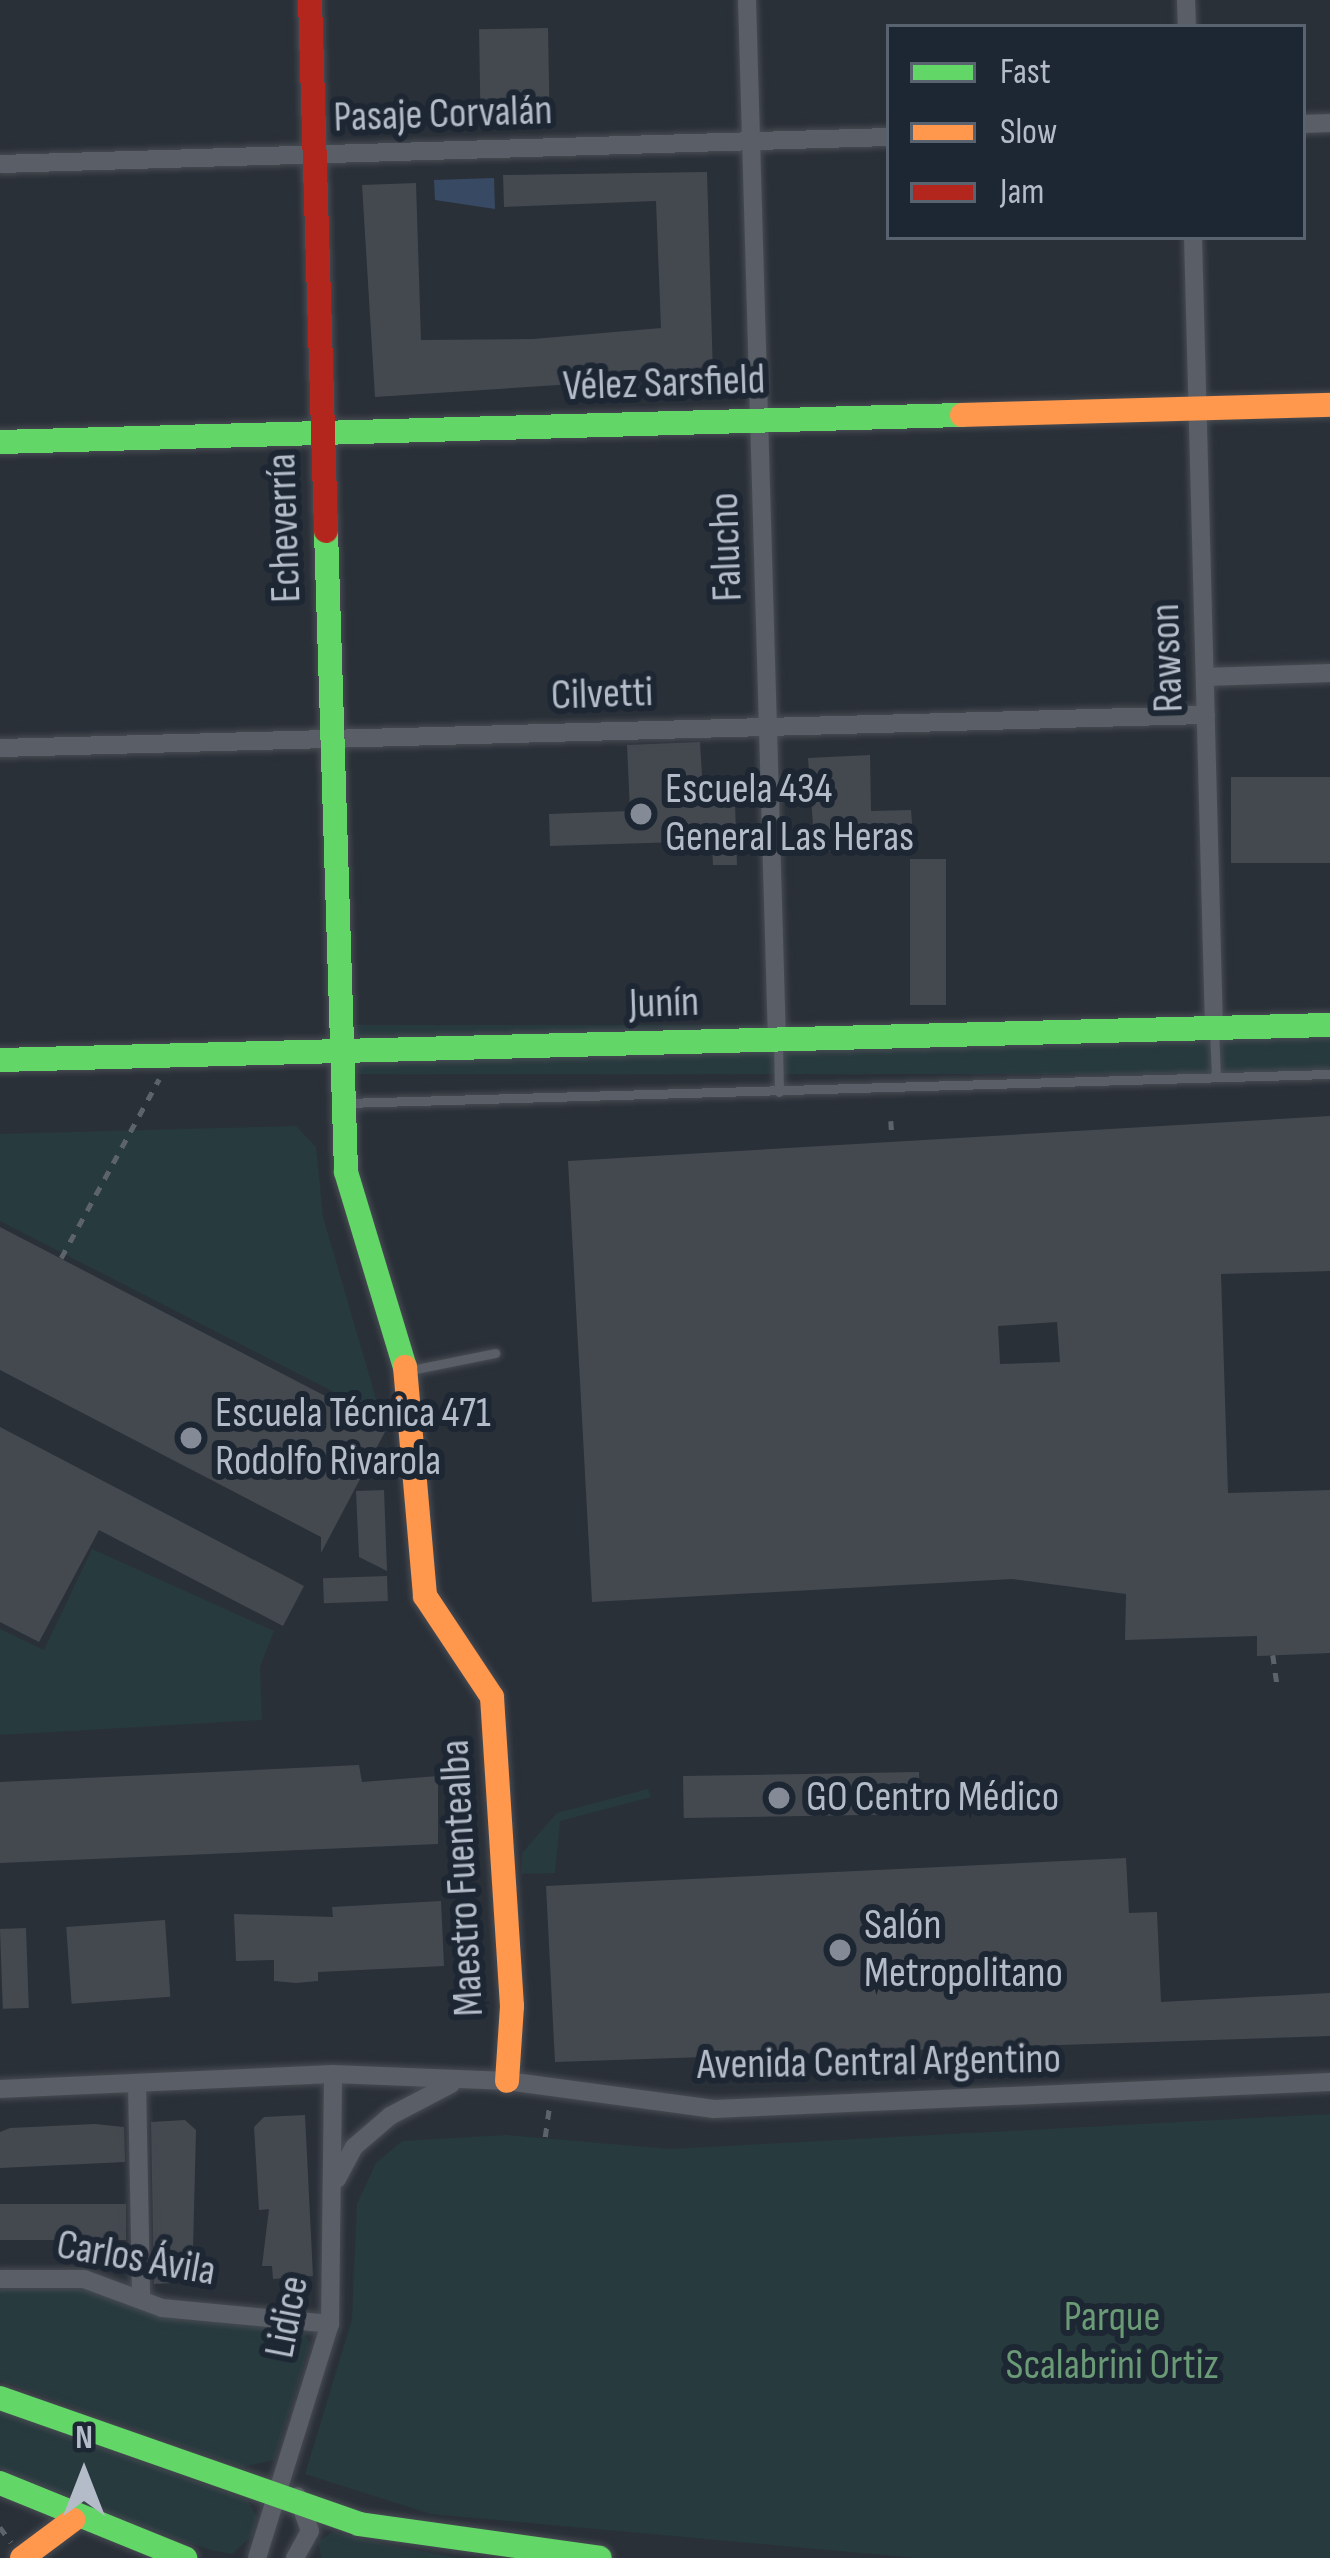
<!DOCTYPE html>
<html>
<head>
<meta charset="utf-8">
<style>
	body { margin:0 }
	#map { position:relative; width:1330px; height:2558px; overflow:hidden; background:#2a3038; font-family:"Sofia Sans Condensed",sans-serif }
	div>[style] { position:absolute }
	.green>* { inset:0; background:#273a3e; transform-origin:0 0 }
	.water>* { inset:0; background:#384963 }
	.building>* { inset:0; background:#444950; transform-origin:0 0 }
	.path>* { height:4.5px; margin-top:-2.25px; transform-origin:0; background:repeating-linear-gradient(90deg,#5d636a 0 9px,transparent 0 18px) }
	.roads { filter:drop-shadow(0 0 3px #484c53) drop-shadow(0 0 3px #484c53) }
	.lane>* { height:9px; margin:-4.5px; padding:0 4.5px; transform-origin:4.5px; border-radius:4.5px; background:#5a5e66 }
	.street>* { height:18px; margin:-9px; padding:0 9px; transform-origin:9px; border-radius:9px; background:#5a5e66 }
	.fast>* { height:24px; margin:-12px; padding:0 12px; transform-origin:12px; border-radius:12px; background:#63d668 }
	.slow>* { height:24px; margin:-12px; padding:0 12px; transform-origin:12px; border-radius:12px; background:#ff974d }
	.jam>* { height:24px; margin:-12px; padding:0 12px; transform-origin:12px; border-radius:12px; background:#b3261e }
	.dots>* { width:33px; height:33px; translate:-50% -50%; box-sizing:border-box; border:6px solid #1d2633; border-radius:50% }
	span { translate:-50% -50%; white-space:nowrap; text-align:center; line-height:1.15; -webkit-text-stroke:12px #1d2633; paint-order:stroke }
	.street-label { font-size:42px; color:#b4bcc9 }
	.poi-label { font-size:42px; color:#b4bcc9 }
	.left { translate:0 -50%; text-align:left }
	.park-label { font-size:42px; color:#6b9a76 }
	.legend { position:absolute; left:886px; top:24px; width:420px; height:216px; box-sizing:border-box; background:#1d2633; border:3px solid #59626f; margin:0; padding:15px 21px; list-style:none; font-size:36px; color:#b4bcc9 }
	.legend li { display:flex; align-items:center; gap:24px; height:60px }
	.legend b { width:60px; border:3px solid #59626f }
	.north { position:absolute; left:24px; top:2414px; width:120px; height:120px; -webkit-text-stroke:9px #1d2633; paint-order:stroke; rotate:0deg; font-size:33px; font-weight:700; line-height:48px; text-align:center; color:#b4bcc9 }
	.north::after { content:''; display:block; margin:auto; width:42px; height:54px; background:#b4bcc9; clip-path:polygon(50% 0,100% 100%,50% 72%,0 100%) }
</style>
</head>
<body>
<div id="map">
	<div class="green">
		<i style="left:1330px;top:1025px;width:49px;height:990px;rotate:90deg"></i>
		<i style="clip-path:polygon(296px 1126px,316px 1147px,323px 1217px,381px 1416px,0 1221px,0 1134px)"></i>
		<i style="clip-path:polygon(92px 1549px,274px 1631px,260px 1667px,262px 1720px,0 1735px,0 1629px,44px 1650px)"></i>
		<i style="clip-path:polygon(648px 1789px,651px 1797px,560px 1821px,555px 1873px,521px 1874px,522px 1853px,557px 1813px)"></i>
		<i style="clip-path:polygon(1330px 2114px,1330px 2558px,916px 2558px,431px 2514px,305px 2474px,352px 2319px,357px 2204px,376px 2163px,402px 2141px,506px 2135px,670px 2149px)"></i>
		<i style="clip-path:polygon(0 2289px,97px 2289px,159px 2315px,303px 2330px,310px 2343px,274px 2460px,243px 2467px,0 2380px)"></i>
		<i style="clip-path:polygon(0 2410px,247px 2500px,257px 2517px,252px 2536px,232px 2554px,211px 2550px,54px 2497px,0 2468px)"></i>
		<i style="clip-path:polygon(333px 2532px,387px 2545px,459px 2558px,321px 2558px,318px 2541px)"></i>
	</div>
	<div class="water">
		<i style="clip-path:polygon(494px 178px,495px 209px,435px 200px,434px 180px)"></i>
	</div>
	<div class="building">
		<i style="left:548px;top:28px;width:96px;height:69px;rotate:89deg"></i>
		<i style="clip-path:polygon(707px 172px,713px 375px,375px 397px,362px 185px,416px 183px,421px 340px,533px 339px,661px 328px,656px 201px,504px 207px,503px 175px)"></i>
		<i style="clip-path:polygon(700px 742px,703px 792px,735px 803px,737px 865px,713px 865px,712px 841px,550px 846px,549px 814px,630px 811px,627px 745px)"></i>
		<i style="clip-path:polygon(870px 755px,871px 811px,911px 810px,914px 849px,815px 852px,808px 758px)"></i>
		<i style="left:1330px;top:777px;width:86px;height:99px;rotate:90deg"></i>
		<i style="left:910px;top:859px;width:36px;height:146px"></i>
		<i style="clip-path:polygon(evenodd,1330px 1116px,1330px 1271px,1221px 1274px,1228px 1493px,1330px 1490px,1330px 1653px,1257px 1656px,1257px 1636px,1125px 1640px,1126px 1594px,1012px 1579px,592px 1602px,568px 1161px,1330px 1116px,1057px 1322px,1060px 1362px,1000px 1364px,998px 1326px,1057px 1322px)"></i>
		<i style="clip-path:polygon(0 1227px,387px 1428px,321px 1553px,321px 1537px,0 1370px)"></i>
		<i style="clip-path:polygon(0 1427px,304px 1586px,283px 1626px,99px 1530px,39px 1642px,0 1622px)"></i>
		<i style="clip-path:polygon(384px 1490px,387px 1571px,359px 1557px,356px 1491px)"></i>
		<i style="left:387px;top:1576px;width:25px;height:64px;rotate:88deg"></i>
		<i style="clip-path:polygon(359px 1765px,362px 1782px,438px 1776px,438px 1844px,0 1863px,0 1782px)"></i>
		<i style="left:919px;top:1772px;width:42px;height:236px;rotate:89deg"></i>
		<i style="clip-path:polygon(1126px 1858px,1129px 1913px,1157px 1912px,1161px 2002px,1330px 1993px,1330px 2036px,555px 2062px,546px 1886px)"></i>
		<i style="clip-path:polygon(441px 1901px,444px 1966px,318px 1972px,318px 1981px,296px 1983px,274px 1981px,274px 1960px,236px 1961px,234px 1914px,333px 1917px,332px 1907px)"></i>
		<i style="left:165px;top:1920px;width:77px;height:99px;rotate:86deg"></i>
		<i style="left:26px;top:1928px;width:80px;height:26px;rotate:88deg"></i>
		<i style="clip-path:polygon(305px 2115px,313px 2276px,273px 2279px,272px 2266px,262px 2266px,269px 2209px,259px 2210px,254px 2127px,264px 2117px)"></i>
		<i style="clip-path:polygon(185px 2120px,196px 2130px,193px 2249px,202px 2248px,204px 2269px,194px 2270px,194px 2282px,154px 2284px,151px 2122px)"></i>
		<i style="clip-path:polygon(95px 2124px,124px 2127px,125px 2162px,0 2168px,0 2132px,10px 2128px)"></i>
		<i style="left:126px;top:2204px;width:36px;height:126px;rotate:90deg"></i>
	</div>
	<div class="path">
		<i style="left:891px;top:1121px;width:16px;rotate:86deg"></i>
		<i style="left:61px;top:1258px;width:204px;rotate:-61.3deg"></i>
		<i style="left:1273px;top:1655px;width:29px;rotate:82deg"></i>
		<i style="left:545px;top:2137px;width:30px;rotate:-82deg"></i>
		<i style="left:0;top:2527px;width:19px;rotate:54deg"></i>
	</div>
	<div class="roads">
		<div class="lane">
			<i style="left:1214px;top:1028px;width:49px;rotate:87.7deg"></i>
			<i style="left:778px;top:1043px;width:49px;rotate:88.8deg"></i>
			<i style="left:346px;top:1103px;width:984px;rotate:-1.69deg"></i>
			<i style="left:411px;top:1370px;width:86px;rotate:-11.4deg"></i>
		</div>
		<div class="street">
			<i style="left:747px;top:0;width:1040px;rotate:88.35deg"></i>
			<i style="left:1186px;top:0;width:27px;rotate:88deg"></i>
			<i style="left:1303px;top:124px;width:27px;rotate:-2deg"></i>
			<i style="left:0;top:164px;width:889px;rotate:-1.74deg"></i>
			<i style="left:1193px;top:237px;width:791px;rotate:88.48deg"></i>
			<i style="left:1205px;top:677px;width:125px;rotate:-1.8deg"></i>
			<i style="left:0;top:748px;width:1206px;rotate:-1.57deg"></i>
			<i style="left:137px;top:2083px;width:217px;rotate:88.9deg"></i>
			<i style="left:0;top:2089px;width:333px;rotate:-2.6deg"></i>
			<i style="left:333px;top:2074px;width:174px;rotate:2.3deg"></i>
			<i style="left:507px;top:2081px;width:209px;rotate:7.7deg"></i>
			<i style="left:714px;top:2109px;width:617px;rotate:-2.51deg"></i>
			<i style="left:337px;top:2179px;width:36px;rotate:-62deg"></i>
			<i style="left:354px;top:2147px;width:48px;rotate:-40.7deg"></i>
			<i style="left:390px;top:2116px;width:69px;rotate:-27.7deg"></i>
			<i style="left:0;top:2279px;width:84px"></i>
			<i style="left:84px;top:2279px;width:83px;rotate:20.4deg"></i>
			<i style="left:162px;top:2308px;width:169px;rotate:5.4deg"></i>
			<i style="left:257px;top:2558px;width:245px;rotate:-72.7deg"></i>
			<i style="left:330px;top:2324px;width:250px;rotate:-89.3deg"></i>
			<i style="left:295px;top:2558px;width:31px;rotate:-61deg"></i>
			<i style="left:310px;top:2531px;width:37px;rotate:-110deg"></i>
		</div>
		<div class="fast">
			<i style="left:0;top:442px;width:962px;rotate:-1.61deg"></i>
			<i style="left:326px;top:531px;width:641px;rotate:88.21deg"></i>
			<i style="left:346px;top:1172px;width:204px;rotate:73.2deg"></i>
			<i style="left:0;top:1060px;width:1330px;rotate:-1.51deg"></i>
			<i style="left:0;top:2398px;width:380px;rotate:19.3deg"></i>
			<i style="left:359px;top:2524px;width:243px;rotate:8deg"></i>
			<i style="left:0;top:2483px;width:200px;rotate:22.1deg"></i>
		</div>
		<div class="slow">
			<i style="left:962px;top:415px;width:368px;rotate:-1.6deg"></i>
			<i style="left:405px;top:1367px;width:230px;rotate:85deg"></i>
			<i style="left:425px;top:1596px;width:121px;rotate:56.4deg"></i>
			<i style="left:492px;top:1697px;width:310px;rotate:86.3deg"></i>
			<i style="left:512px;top:2006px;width:75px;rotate:93.8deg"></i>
			<i style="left:22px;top:2558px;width:64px;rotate:-36.7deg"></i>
		</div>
		<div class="jam">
			<i style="left:310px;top:0;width:531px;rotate:88.27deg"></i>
		</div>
	</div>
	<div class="dots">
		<i style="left:641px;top:814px;background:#848b96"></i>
		<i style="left:191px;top:1438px;background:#848b96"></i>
		<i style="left:779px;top:1798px;background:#848b96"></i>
		<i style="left:840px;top:1950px;background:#848b96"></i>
	</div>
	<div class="street-label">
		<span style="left:443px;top:115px;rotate:-2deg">Pasaje Corvalán</span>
		<span style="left:664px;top:384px;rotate:-2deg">Vélez Sarsfield</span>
		<span style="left:285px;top:528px;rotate:-92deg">Echeverría</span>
		<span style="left:727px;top:547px;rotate:-92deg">Falucho</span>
		<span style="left:1168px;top:658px;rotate:-92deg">Rawson</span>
		<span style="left:602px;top:695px;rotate:-2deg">Cilvetti</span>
		<span style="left:664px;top:1004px;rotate:-2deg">Junín</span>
		<span style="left:463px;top:1878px;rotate:-93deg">Maestro Fuentealba</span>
		<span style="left:879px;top:2063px;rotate:-1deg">Avenida Central Argentino</span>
		<span style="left:136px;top:2259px;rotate:10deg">Carlos Ávila</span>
		<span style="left:288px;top:2317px;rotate:-79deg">Lidice</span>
	</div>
	<div class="poi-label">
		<span class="left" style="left:665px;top:814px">Escuela 434<br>General Las Heras</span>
		<span class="left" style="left:215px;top:1438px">Escuela Técnica 471<br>Rodolfo Rivarola</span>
		<span class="left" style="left:806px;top:1798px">GO Centro Médico</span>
		<span class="left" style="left:864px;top:1950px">Salón<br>Metropolitano</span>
	</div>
	<div class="park-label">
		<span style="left:1112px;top:2342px">Parque<br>Scalabrini Ortiz</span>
	</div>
	<ul class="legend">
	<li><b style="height:15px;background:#63d668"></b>Fast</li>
	<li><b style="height:15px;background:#ff974d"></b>Slow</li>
	<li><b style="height:15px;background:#b3261e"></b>Jam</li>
	</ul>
	<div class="north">N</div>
</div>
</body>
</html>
